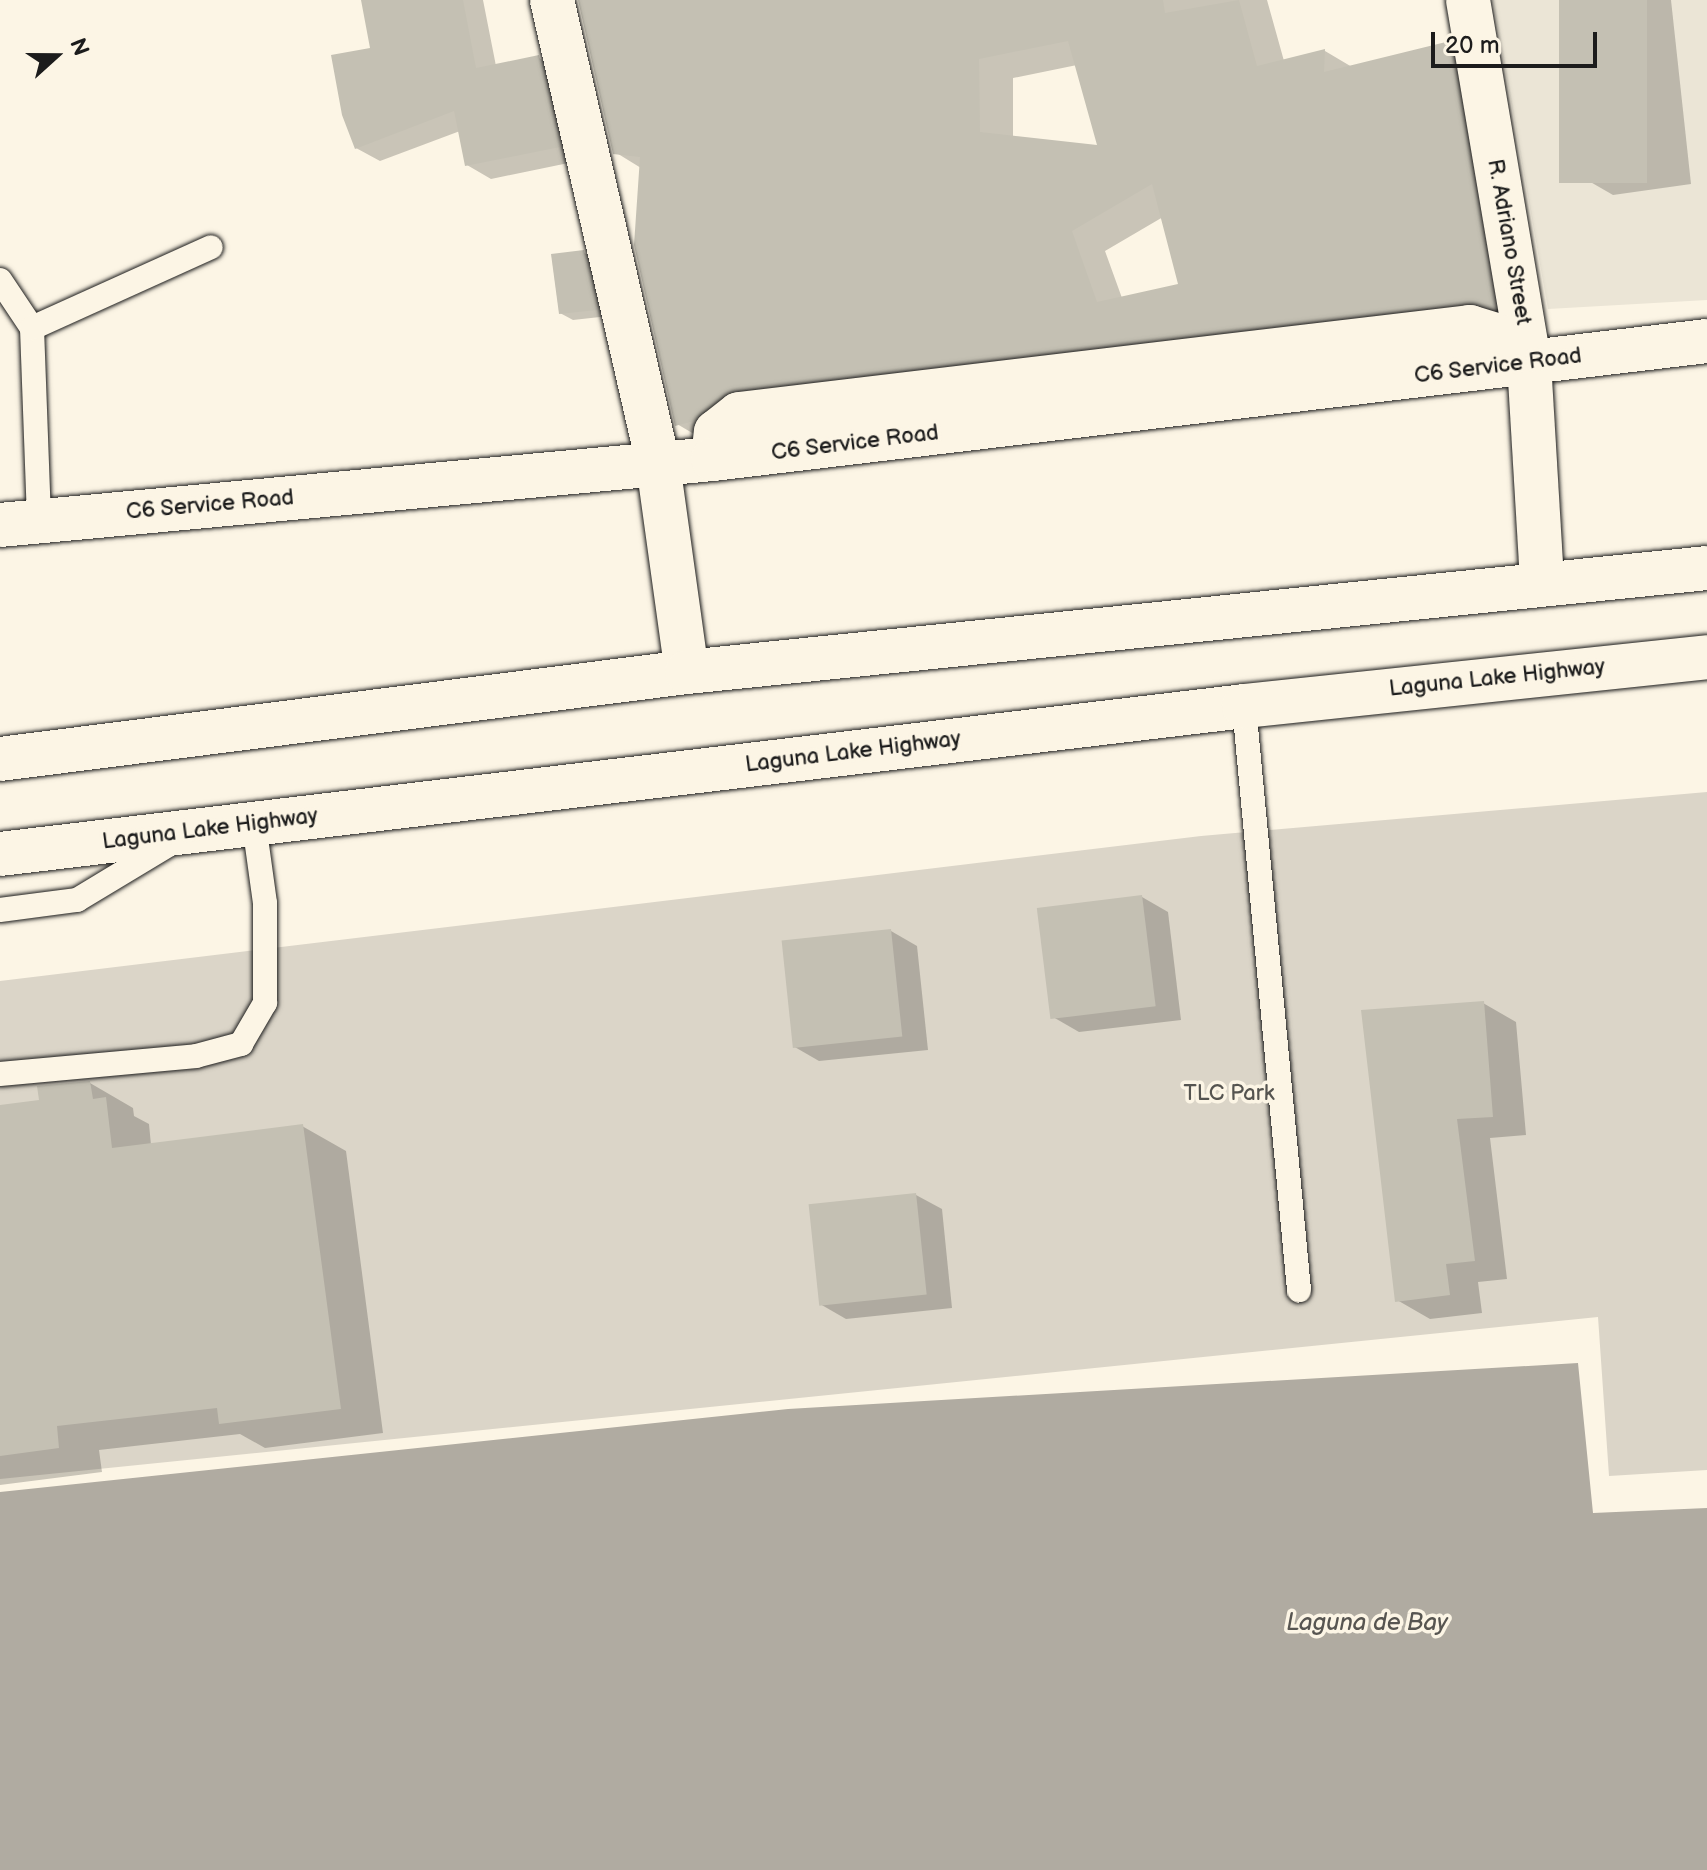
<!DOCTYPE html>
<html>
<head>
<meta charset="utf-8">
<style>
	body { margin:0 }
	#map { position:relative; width:1707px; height:1870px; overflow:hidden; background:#fcf5e5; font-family:"Balsamiq Sans",sans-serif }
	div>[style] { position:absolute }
	.built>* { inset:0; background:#ebe5d6 }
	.green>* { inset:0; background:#dbd5c8 }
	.water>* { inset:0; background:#b0aba1 }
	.shadow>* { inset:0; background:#0003 }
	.building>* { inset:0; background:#c4c0b3; transform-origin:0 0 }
	.roads { filter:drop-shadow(0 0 2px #1c1c1c) drop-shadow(0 0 2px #1c1c1c) }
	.service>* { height:24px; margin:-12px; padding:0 12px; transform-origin:12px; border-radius:12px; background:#fcf5e5 }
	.minor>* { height:44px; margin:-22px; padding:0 22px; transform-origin:22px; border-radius:22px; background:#fcf5e5 }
	.primary>* { height:44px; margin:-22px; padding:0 22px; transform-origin:22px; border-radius:22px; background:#fcf5e5 }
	span { translate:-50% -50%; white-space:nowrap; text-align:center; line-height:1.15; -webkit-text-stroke:7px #fcf5e5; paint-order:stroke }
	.street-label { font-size:22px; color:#1c1c1c }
	.park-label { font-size:22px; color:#555450 }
	.water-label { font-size:24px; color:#575551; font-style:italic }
	.north { position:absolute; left:16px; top:16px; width:80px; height:80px; -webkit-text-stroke:6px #fcf5e5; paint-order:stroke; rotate:69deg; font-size:22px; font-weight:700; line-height:32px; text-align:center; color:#1c1c1c }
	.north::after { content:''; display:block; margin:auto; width:28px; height:36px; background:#1c1c1c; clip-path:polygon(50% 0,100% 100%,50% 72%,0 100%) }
	.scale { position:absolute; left:1431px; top:32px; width:166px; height:36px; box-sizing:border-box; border:4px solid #1c1c1c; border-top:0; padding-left:10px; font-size:24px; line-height:28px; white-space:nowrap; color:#1c1c1c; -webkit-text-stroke:6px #fcf5e5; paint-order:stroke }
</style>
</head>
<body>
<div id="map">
	<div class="built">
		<i style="clip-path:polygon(1493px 0,1707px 0,1707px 300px,1548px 309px)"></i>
	</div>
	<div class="green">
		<i style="clip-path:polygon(1707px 792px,1707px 1470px,1609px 1476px,1598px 1317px,0 1479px,0 981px,1201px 836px)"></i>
	</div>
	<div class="water">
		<i style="clip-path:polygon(1578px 1363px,1593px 1513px,1707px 1508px,1707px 1870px,0 1870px,0 1492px,788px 1409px)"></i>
	</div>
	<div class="shadow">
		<i style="clip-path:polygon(363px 0,483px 0,496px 66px,539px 58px,563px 71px,583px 160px,491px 179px,467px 165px,460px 131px,380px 161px,356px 148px,372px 50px)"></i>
		<i style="clip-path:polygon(evenodd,580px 0,1267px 0,1284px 61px,1325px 51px,1352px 67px,1449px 43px,1483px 63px,1528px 326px,711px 444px,677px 424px,641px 168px,615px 152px,580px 0,1077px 65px,1100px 148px,1013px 138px,1013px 78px,1077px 65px,580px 0,1163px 217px,1180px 285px,1122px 298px,1105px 251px,1163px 217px)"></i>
		<i style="clip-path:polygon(1561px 0,1671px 0,1691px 184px,1613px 195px,1587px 180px)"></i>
		<i style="clip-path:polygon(583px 252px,596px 260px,609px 316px,573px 320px,560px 313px)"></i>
		<i style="clip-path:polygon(1142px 897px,1168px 912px,1181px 1020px,1079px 1032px,1053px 1017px)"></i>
		<i style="clip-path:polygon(891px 931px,917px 946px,928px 1050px,819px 1061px,793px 1046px)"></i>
		<i style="clip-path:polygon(1483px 1003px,1516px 1022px,1526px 1135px,1490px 1138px,1507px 1279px,1478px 1282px,1482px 1313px,1430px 1319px,1397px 1300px)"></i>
		<i style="clip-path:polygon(90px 1083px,133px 1108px,134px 1116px,149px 1124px,151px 1145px,302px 1126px,346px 1151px,383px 1433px,265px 1448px,240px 1434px,99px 1450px,102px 1472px,0 1485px,0 1107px,41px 1102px)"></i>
		<i style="clip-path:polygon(916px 1195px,942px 1209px,952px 1308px,846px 1319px,820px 1304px)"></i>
	</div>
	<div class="building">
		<i style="clip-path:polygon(361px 0,463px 0,476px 68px,539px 55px,560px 147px,465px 166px,454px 111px,355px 149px,342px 115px,331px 55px,370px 48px)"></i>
		<i style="clip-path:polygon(evenodd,578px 0,1163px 0,1165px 13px,1239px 0,1257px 66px,1325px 49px,1324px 72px,1450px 41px,1495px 308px,1467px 302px,736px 389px,694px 421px,675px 426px,634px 245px,640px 157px,613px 154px,578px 0,1068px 41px,1097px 145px,980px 132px,979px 59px,1068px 41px,578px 0,1152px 184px,1178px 284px,1097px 302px,1072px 231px,1152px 184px)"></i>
		<i style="left:1559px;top:0;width:88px;height:183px"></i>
		<i style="clip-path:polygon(584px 250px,597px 310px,559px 314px,551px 254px)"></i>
		<i style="left:1142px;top:895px;width:112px;height:106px;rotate:83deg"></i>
		<i style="left:891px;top:929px;width:108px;height:110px;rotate:84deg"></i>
		<i style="clip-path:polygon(1484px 1001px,1493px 1117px,1457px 1119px,1475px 1261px,1446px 1264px,1450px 1295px,1395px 1302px,1361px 1010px)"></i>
		<i style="clip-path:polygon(90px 1081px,93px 1099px,106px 1097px,112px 1148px,303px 1124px,341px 1409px,219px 1424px,217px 1408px,57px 1426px,59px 1448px,0 1456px,0 1105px,39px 1100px,37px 1086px)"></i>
		<i style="left:916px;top:1193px;width:102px;height:108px;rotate:84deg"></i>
	</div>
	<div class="roads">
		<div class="service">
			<i style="left:0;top:280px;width:58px;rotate:56.3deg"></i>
			<i style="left:32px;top:328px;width:193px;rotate:87.9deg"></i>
			<i style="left:32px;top:328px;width:196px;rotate:-24.3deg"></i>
			<i style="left:1244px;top:706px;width:587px;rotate:84.62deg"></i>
			<i style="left:0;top:910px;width:78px;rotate:-7.4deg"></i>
			<i style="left:77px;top:900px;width:112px;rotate:-31.1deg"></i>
			<i style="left:0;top:1074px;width:197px;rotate:-5.2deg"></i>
			<i style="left:196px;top:1056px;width:47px;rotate:-14.9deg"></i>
			<i style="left:241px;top:1044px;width:48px;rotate:-59.7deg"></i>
			<i style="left:265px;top:1003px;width:100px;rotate:-90deg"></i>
			<i style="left:265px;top:903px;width:80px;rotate:-97.9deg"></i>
		</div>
		<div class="minor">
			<i style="left:552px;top:0;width:476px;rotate:77.1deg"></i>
			<i style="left:658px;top:464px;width:210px;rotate:82.1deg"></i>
			<i style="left:1468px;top:0;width:367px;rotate:80.4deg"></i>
			<i style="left:1529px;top:362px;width:219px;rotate:86.6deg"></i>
			<i style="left:713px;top:459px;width:27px;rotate:-84deg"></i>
			<i style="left:716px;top:432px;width:29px;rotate:-38deg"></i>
			<i style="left:739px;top:414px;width:736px;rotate:-6.79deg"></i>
			<i style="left:1470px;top:327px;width:34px;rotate:17deg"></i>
			<i style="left:1502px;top:337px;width:37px;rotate:43deg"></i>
			<i style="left:0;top:525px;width:716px;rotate:-5.29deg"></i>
			<i style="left:713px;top:459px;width:1001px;rotate:-6.77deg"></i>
		</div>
		<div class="primary">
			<i style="left:0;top:759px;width:692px;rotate:-7.22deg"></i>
			<i style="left:687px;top:672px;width:1025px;rotate:-5.82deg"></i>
			<i style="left:0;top:854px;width:1253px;rotate:-6.78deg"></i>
			<i style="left:1244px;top:706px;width:466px;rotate:-6deg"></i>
		</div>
	</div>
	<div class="street-label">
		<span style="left:1509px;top:242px;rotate:80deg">R. Adriano Street</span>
		<span style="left:1498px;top:366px;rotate:-7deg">C6 Service Road</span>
		<span style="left:855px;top:443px;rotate:-7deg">C6 Service Road</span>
		<span style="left:210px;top:505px;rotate:-5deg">C6 Service Road</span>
		<span style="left:1497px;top:678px;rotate:-6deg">Laguna Lake Highway</span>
		<span style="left:853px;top:752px;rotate:-7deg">Laguna Lake Highway</span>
		<span style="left:210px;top:829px;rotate:-7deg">Laguna Lake Highway</span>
	</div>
	<div class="park-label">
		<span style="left:1229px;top:1094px">TLC Park</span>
	</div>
	<div class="water-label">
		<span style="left:1367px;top:1623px">Laguna de Bay</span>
	</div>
	<div class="north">N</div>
	<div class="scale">20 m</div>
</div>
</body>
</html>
